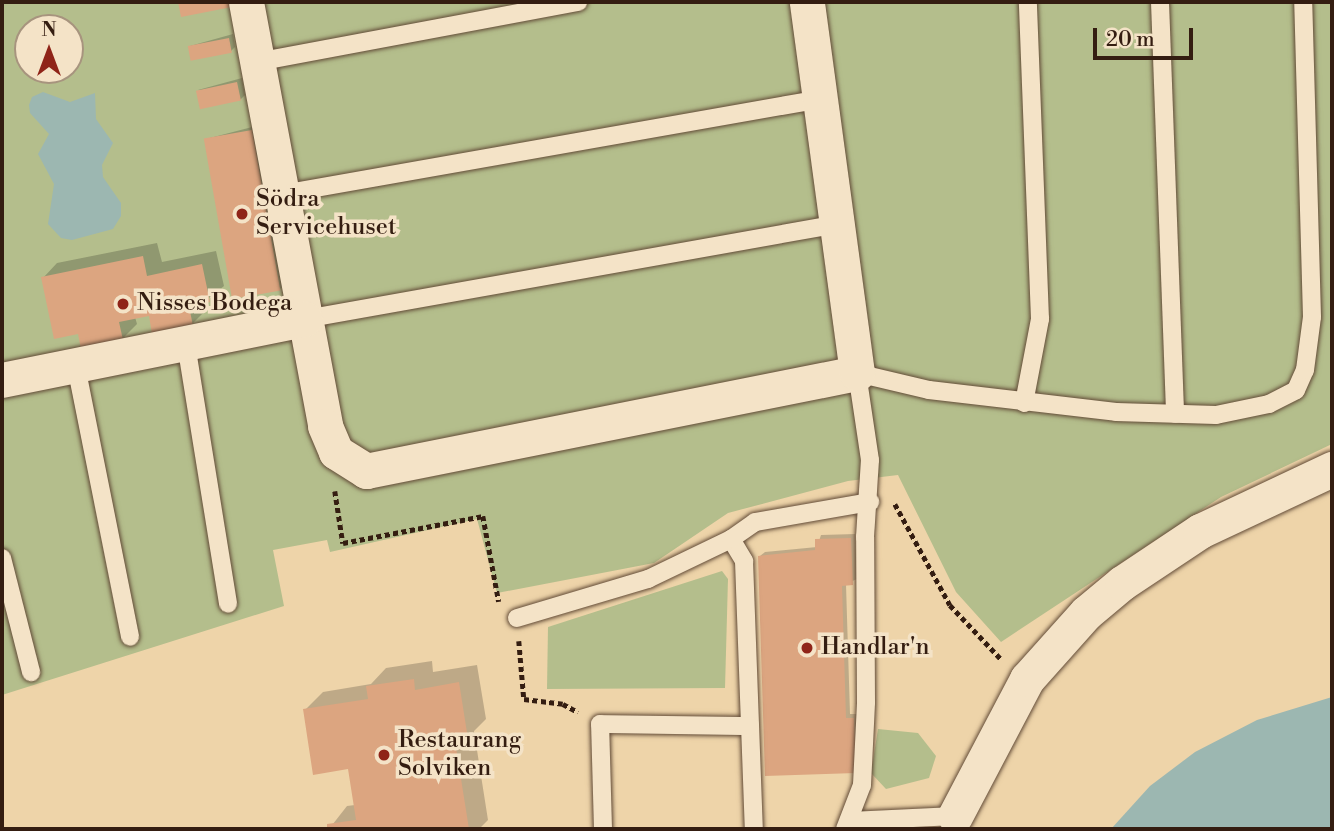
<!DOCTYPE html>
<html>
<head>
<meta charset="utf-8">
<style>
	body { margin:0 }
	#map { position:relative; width:1334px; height:831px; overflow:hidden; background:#eed4a9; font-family:"Libre Bodoni",serif }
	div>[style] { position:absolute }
	.green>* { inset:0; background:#b4be8c }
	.water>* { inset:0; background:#9cb7b1 }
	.shadow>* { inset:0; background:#0003 }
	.building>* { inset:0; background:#dca580; transform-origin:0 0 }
	.path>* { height:4.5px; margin-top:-2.25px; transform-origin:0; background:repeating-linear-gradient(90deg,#341d11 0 5px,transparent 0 8.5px) }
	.roads { filter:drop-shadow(0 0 2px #624b37) drop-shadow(0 0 2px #624b37) }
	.service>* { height:18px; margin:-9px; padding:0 9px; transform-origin:9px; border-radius:9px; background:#f4e3c7 }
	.minor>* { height:35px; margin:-17.5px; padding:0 17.5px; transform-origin:17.5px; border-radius:17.5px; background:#f4e3c7 }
	.dots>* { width:19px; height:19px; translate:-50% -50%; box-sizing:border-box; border:4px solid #f4e3c7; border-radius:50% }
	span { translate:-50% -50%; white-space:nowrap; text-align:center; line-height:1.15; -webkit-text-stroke:7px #f4e3c7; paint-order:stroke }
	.poi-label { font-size:24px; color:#341d11 }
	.left { translate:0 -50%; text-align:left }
	.frame { position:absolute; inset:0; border:4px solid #341d11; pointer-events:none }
	.north { position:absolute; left:14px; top:14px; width:70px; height:70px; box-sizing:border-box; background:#f4e3c7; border:2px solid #a7947e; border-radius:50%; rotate:0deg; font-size:19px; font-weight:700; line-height:28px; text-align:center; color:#341d11 }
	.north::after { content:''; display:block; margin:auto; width:24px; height:32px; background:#8f2418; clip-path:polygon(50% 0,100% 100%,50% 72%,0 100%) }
	.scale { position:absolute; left:1093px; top:28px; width:100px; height:32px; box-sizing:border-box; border:4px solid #341d11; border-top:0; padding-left:9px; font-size:21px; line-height:24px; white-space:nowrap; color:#341d11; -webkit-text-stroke:5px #f4e3c7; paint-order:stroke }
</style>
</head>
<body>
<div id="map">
	<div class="green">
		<i style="clip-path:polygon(evenodd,2px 2px,1332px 2px,1332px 444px,1221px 497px,1001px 642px,956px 592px,898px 475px,848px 481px,728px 513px,654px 563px,497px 593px,477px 519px,330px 552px,327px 540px,273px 550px,284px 606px,2px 695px,2px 2px,28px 28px,70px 28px,70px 70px,28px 70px,28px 28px)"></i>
		<i style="clip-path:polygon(722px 571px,728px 579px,725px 688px,547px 689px,548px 627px)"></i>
		<i style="clip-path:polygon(878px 729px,918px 733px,936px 756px,929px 778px,886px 789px,871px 773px)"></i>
	</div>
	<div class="water">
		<i style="clip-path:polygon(43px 92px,70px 102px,95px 93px,96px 119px,113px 143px,102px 165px,103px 177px,121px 203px,121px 216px,113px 229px,72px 240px,61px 238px,48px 224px,54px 184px,38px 154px,49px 134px,30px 113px,29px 105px,32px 97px)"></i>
		<i style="clip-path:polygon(1332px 697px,1332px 829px,1111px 829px,1150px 786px,1195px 752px,1257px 720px)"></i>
	</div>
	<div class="shadow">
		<i style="clip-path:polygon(233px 34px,235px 47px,231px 51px,190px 46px)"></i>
		<i style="clip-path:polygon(242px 78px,245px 95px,240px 100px,198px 90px)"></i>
		<i style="clip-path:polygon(256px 126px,285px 284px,280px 289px,206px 139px)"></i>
		<i style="clip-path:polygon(157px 243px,162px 262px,216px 251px,224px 286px,205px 301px,207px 309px,192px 324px,150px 314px,135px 317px,137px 324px,122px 339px,79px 332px,43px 278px,57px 263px)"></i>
		<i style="clip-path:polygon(855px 534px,857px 579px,846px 584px,850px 714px,858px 714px,860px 766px,760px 556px,765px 552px,817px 547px,821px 535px)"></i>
		<i style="clip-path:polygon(432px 661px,433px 672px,477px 665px,486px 719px,474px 731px,488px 820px,479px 829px,329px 829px,347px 806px,355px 805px,349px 767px,305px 710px,323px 692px,371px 684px,386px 668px)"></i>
	</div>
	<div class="building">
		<i style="clip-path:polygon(178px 2px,231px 2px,232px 7px,181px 17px)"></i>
		<i style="left:229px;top:38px;width:15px;height:42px;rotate:79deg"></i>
		<i style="left:237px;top:82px;width:19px;height:42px;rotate:78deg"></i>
		<i style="left:252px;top:130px;width:163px;height:49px;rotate:80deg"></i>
		<i style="clip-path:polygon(143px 256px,147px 276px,202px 264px,210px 302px,189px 306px,193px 326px,152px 334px,149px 316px,119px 322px,123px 340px,81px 349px,78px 334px,54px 339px,41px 277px)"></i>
		<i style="clip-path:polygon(851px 538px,853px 585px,842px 586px,846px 718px,854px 718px,856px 773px,765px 776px,758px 556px,815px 550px,815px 539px)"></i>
		<i style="clip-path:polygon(414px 679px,415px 690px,459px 682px,468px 739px,455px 741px,469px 829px,327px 829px,327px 824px,356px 820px,348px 769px,313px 775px,303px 709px,368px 699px,366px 686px)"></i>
	</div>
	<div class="path">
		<i style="left:335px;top:491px;width:53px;rotate:81.3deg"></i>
		<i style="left:343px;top:543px;width:143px;rotate:-10.9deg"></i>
		<i style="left:483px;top:516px;width:87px;rotate:79.5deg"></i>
		<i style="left:895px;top:504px;width:115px;rotate:61.4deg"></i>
		<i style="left:950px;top:605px;width:74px;rotate:46.6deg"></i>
		<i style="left:519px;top:641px;width:58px;rotate:85.1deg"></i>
		<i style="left:524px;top:699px;width:39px;rotate:7deg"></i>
		<i style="left:563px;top:704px;width:17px;rotate:28deg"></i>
	</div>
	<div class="roads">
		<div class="service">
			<i style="left:1160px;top:2px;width:412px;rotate:87.9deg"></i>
			<i style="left:257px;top:62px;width:327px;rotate:-10.6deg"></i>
			<i style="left:282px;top:194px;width:547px;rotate:-10deg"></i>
			<i style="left:305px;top:319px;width:541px;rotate:-10.11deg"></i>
			<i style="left:186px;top:344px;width:263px;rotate:80.8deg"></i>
			<i style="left:76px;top:366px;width:276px;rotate:78.7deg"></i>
			<i style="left:1024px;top:403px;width:86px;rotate:-79.2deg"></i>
			<i style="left:1040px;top:319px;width:317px;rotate:-92.2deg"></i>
			<i style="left:731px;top:539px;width:26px;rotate:59deg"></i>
			<i style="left:744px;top:561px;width:268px;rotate:87.9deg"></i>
			<i style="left:2px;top:558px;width:118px;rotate:75.7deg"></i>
			<i style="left:517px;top:618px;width:137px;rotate:-16.6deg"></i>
			<i style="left:648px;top:579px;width:92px;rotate:-25.7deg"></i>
			<i style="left:731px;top:539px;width:29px;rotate:-35deg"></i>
			<i style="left:755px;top:522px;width:117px;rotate:-9.9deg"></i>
			<i style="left:850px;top:821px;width:105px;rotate:-2.7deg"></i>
			<i style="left:603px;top:829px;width:105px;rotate:-91.6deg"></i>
			<i style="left:600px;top:724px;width:150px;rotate:0.8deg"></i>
			<i style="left:845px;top:829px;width:47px;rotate:-68.9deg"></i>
			<i style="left:862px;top:785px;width:83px;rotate:-87.2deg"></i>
			<i style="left:866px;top:702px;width:165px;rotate:-90.3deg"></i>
			<i style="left:865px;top:537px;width:77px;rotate:-86.3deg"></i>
			<i style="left:870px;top:460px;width:88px;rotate:-98.5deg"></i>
			<i style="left:857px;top:373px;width:74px;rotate:13.3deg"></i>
			<i style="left:929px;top:390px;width:188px;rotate:6.7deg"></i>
			<i style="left:1116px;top:412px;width:100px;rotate:1.7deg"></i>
			<i style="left:1216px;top:415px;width:54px;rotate:-11.7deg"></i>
			<i style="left:1269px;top:404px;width:30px;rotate:-27deg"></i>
			<i style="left:1296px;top:390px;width:22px;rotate:-66deg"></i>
			<i style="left:1305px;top:370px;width:53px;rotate:-82.5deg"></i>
			<i style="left:1312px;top:317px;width:315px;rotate:-91.6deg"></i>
		</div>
		<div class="minor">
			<i style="left:246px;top:2px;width:431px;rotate:79.4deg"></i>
			<i style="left:325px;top:426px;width:28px;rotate:67deg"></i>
			<i style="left:336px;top:452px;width:36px;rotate:32deg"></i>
			<i style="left:366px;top:471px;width:501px;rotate:-11.29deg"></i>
			<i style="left:857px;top:373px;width:374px;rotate:-97.7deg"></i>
			<i style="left:2px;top:380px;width:309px;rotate:-11.4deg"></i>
			<i style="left:955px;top:816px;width:155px;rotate:-62.3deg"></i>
			<i style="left:1027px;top:679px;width:89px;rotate:-48.2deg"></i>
			<i style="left:1086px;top:613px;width:47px;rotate:-39.8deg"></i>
			<i style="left:1122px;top:583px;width:94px;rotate:-33.7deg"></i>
			<i style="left:1200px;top:531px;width:146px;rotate:-25.2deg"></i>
		</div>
	</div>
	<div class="dots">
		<i style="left:242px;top:214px;background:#8f2418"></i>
		<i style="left:123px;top:304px;background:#8f2418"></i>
		<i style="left:807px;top:648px;background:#8f2418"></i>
		<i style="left:384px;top:755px;background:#8f2418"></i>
	</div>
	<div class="poi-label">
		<span class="left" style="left:256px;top:214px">Södra<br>Servicehuset</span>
		<span class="left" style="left:137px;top:304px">Nisses Bodega</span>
		<span class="left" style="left:821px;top:648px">Handlar'n</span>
		<span class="left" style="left:398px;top:755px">Restaurang<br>Solviken</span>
	</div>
	<div class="frame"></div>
	<div class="north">N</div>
	<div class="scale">20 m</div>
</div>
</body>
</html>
